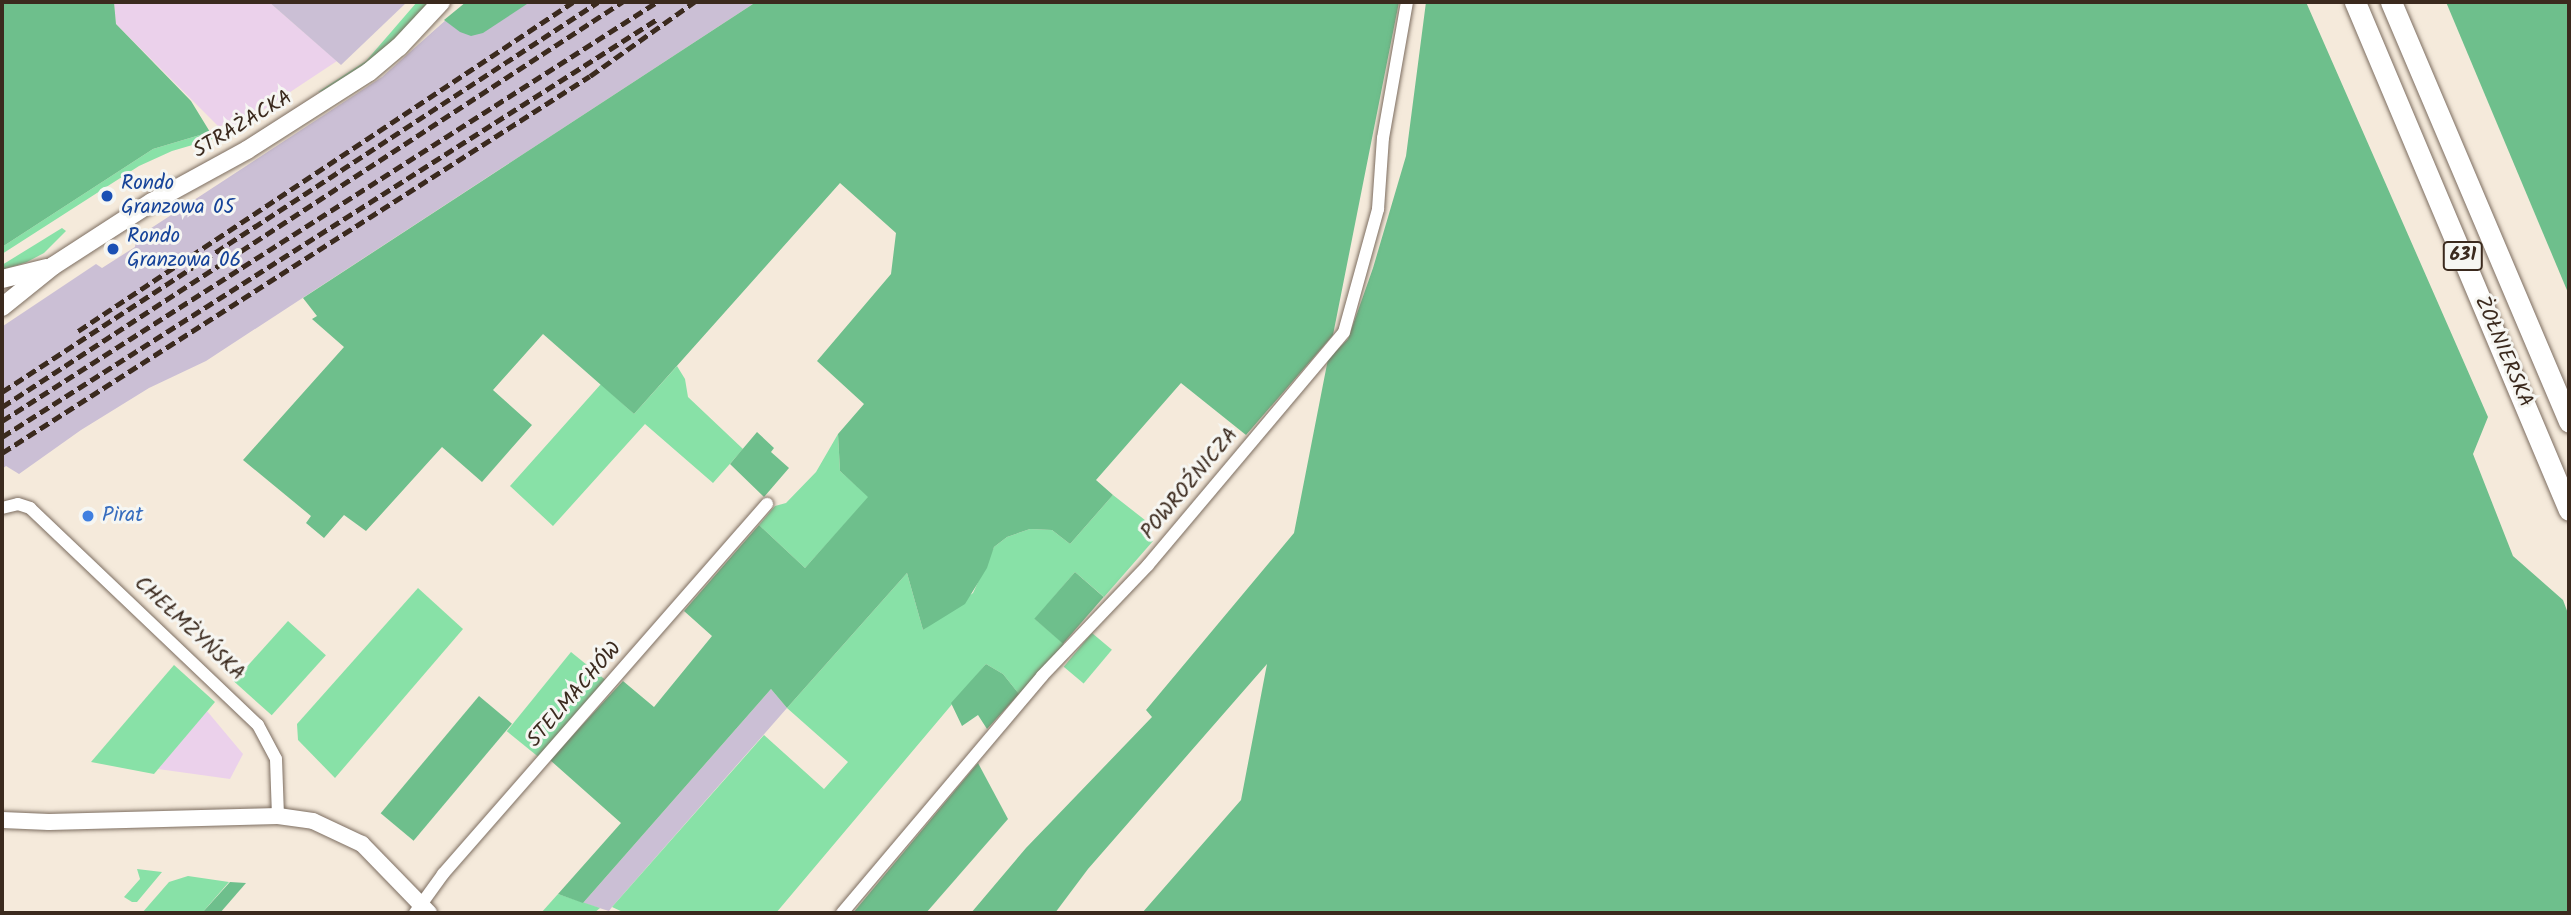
<!DOCTYPE html>
<html>
<head>
<meta charset="utf-8">
<style>
	body { margin:0 }
	#map { position:relative; width:2571px; height:915px; overflow:hidden; background:#f5eadb; font-family:Kalam,sans-serif }
	div>[style] { position:absolute }
	.built>* { inset:0; background:#ebd1eb }
	.industrial>* { inset:0; background:#cbbfd5 }
	.green>* { inset:0; background:#88e1a7; transform-origin:0 0 }
	.forest>* { inset:0; background:#6ebf8c; transform-origin:0 0 }
	.roads { filter:drop-shadow(0 0 2px #7c6d60) drop-shadow(0 0 2px #7c6d60) }
	.minor>* { height:12px; margin:-6px; padding:0 6px; transform-origin:6px; border-radius:6px; background:#fff }
	.tertiary>* { height:16px; margin:-8px; padding:0 8px; transform-origin:8px; border-radius:8px; background:#fff }
	.secondary>* { height:18px; margin:-9px; padding:0 9px; transform-origin:9px; border-radius:9px; background:#fff }
	.primary>* { height:21px; margin:-10.5px; padding:0 10.5px; transform-origin:10.5px; border-radius:10.5px; background:#fff }
	.rail>* { height:4.5px; margin-top:-2.25px; transform-origin:0; background:repeating-linear-gradient(90deg,#3b2a1e 0 10px,transparent 0 15px) }
	.dots>* { width:19px; height:19px; translate:-50% -50%; box-sizing:border-box; border:4px solid #f6f6f2; border-radius:50% }
	span { translate:-50% -50%; white-space:nowrap; text-align:center; line-height:1.15; -webkit-text-stroke:6px #f6f6f2; paint-order:stroke }
	.shield-label span { padding:2px 5px; background:#f6f6f2; border:2px solid; border-radius:5px; -webkit-text-stroke-width:0 }
	.shield-label { font-size:19px; color:#3b2a1e; font-weight:700 }
	.street-label { font-size:21px; color:#3b2a1e }
	.transit-label { font-size:21px; color:#164399 }
	.left { translate:0 -50%; text-align:left }
	.shop-label { font-size:21px; color:#366cbe }
	.frame { position:absolute; inset:0; border:4px solid #3b2a1e; pointer-events:none }
</style>
</head>
<body>
<div id="map">
	<div class="built">
		<i style="clip-path:polygon(114px 2px,269px 2px,337px 61px,236px 128px,227px 123px,219px 127px,116px 24px)"></i>
		<i style="clip-path:polygon(207px 711px,243px 754px,230px 779px,158px 769px)"></i>
	</div>
	<div class="industrial">
		<i style="clip-path:polygon(269px 2px,407px 2px,341px 65px)"></i>
		<i style="clip-path:polygon(466px 2px,756px 2px,206px 361px,149px 388px,81px 430px,19px 474px,6px 466px,2px 469px,3px 326px,96px 264px,102px 268px,135px 247px,136px 238px,382px 77px)"></i>
		<i style="clip-path:polygon(771px 689px,787px 708px,612px 907px,609px 911px,583px 903px)"></i>
	</div>
	<div class="green">
		<i style="clip-path:polygon(417px 2px,432px 2px,373px 60px,324px 91px,318px 92px,366px 61px)"></i>
		<i style="clip-path:polygon(210px 132px,213px 139px,172px 151px,139px 166px,2px 254px,2px 247px,153px 149px)"></i>
		<i style="clip-path:polygon(62px 228px,66px 231px,44px 253px,27px 262px,2px 270px,2px 265px)"></i>
		<i style="clip-path:polygon(677px 366px,685px 379px,688px 397px,743px 449px,713px 483px,645px 424px,553px 526px,510px 486px,601px 384px,634px 414px)"></i>
		<i style="clip-path:polygon(838px 434px,840px 471px,869px 497px,805px 568px,759px 525px,775px 506px,786px 503px,816px 472px)"></i>
		<i style="clip-path:polygon(1113px 495px,1150px 524px,1143px 533px,1153px 541px,1104px 597px,1075px 572px,1035px 619px,1064px 644px,1019px 694px,1003px 674px,986px 664px,776px 913px,625px 913px,612px 907px,764px 735px,824px 789px,848px 762px,787px 708px,907px 573px,923px 630px,973px 593px,994px 547px,1007px 537px,1030px 529px,1052px 530px,1070px 544px)"></i>
		<i style="clip-path:polygon(418px 588px,463px 629px,335px 778px,298px 740px,297px 724px)"></i>
		<i style="left:288px;top:621px;width:51px;height:81px;rotate:42deg"></i>
		<i style="left:1092px;top:633px;width:26px;height:44px;rotate:40deg"></i>
		<i style="left:571px;top:652px;width:44px;height:102px;rotate:39deg"></i>
		<i style="clip-path:polygon(174px 665px,215px 702px,154px 774px,91px 762px)"></i>
		<i style="clip-path:polygon(137px 869px,162px 872px,137px 902px,132px 902px,124px 897px,140px 879px)"></i>
		<i style="clip-path:polygon(188px 876px,229px 882px,202px 913px,142px 913px,169px 882px)"></i>
		<i style="clip-path:polygon(558px 894px,600px 908px,594px 913px,541px 913px)"></i>
	</div>
	<div class="forest">
		<i style="clip-path:polygon(2px 2px,114px 2px,116px 24px,191px 101px,210px 132px,153px 149px,2px 247px)"></i>
		<i style="clip-path:polygon(466px 2px,530px 2px,483px 33px,471px 36px,460px 32px,444px 20px)"></i>
		<i style="clip-path:polygon(756px 2px,1399px 2px,1333px 335px,1246px 435px,1181px 383px,1096px 480px,1113px 495px,1070px 544px,1052px 530px,1030px 529px,1007px 537px,994px 547px,987px 568px,965px 604px,923px 630px,907px 573px,787px 708px,771px 689px,583px 903px,558px 894px,621px 823px,550px 760px,623px 681px,654px 707px,712px 636px,684px 611px,759px 525px,805px 568px,868px 497px,840px 471px,838px 434px,864px 404px,817px 361px,891px 274px,896px 233px,840px 183px,634px 414px,543px 334px,493px 390px,532px 425px,482px 482px,442px 447px,366px 531px,344px 515px,324px 538px,306px 523px,311px 516px,243px 460px,344px 347px,312px 319px,317px 316px,303px 298px)"></i>
		<i style="clip-path:polygon(1426px 2px,2306px 2px,2488px 417px,2473px 454px,2513px 556px,2563px 600px,2569px 616px,2569px 913px,1142px 913px,1241px 800px,1267px 664px,1088px 869px,1055px 913px,971px 913px,1026px 848px,1152px 717px,1146px 710px,1294px 533px,1328px 359px,1348px 339px,1373px 268px,1406px 156px)"></i>
		<i style="clip-path:polygon(2446px 2px,2569px 2px,2569px 295px)"></i>
		<i style="clip-path:polygon(757px 432px,774px 448px,771px 452px,789px 468px,764px 497px,730px 464px)"></i>
		<i style="left:1075px;top:572px;width:38px;height:62px;rotate:41deg"></i>
		<i style="clip-path:polygon(986px 664px,1003px 674px,1019px 694px,987px 729px,978px 715px,962px 726px,951px 703px)"></i>
		<i style="left:479px;top:696px;width:43px;height:153px;rotate:40deg"></i>
		<i style="clip-path:polygon(978px 763px,1008px 819px,926px 913px,853px 913px)"></i>
		<i style="clip-path:polygon(230px 882px,246px 883px,220px 913px,202px 913px)"></i>
	</div>
	<div class="roads">
		<div class="minor">
			<i style="left:2px;top:508px;width:16px;rotate:-14deg"></i>
			<i style="left:18px;top:504px;width:13px;rotate:18deg"></i>
			<i style="left:30px;top:508px;width:315px;rotate:43.6deg"></i>
			<i style="left:258px;top:725px;width:38px;rotate:62deg"></i>
			<i style="left:276px;top:759px;width:57px;rotate:88deg"></i>
			<i style="left:415px;top:913px;width:48px;rotate:-54.3deg"></i>
			<i style="left:443px;top:874px;width:492px;rotate:-48.8deg"></i>
			<i style="left:842px;top:913px;width:310px;rotate:-49.8deg"></i>
			<i style="left:1042px;top:676px;width:153px;rotate:-46.3deg"></i>
			<i style="left:1148px;top:565px;width:304px;rotate:-49.9deg"></i>
			<i style="left:1344px;top:332px;width:128px;rotate:-74.5deg"></i>
			<i style="left:1378px;top:209px;width:71px;rotate:-86deg"></i>
			<i style="left:1383px;top:138px;width:138px;rotate:-80deg"></i>
		</div>
		<div class="tertiary">
			<i style="left:2px;top:820px;width:47px;rotate:2.4deg"></i>
			<i style="left:49px;top:822px;width:229px;rotate:-1.5deg"></i>
			<i style="left:278px;top:816px;width:35px;rotate:8deg"></i>
			<i style="left:313px;top:821px;width:54px;rotate:25.1deg"></i>
			<i style="left:362px;top:844px;width:96px;rotate:45.8deg"></i>
		</div>
		<div class="secondary">
			<i style="left:2px;top:279px;width:45px;rotate:-14deg"></i>
			<i style="left:2px;top:307px;width:65px;rotate:-38.8deg"></i>
			<i style="left:53px;top:266px;width:118px;rotate:-32.9deg"></i>
			<i style="left:152px;top:202px;width:108px;rotate:-28.7deg"></i>
			<i style="left:247px;top:150px;width:145px;rotate:-32.6deg"></i>
			<i style="left:369px;top:72px;width:39px;rotate:-40deg"></i>
			<i style="left:399px;top:47px;width:62px;rotate:-47deg"></i>
		</div>
		<div class="primary">
			<i style="left:2355px;top:2px;width:551px;rotate:67.16deg"></i>
			<i style="left:2391px;top:2px;width:456px;rotate:67deg"></i>
		</div>
	</div>
	<div class="rail">
		<i style="left:78px;top:331px;width:594px;rotate:-33.61deg"></i>
		<i style="left:2px;top:392px;width:712px;rotate:-33.2deg"></i>
		<i style="left:2px;top:407px;width:741px;rotate:-33.15deg"></i>
		<i style="left:2px;top:421px;width:778px;rotate:-32.61deg"></i>
		<i style="left:2px;top:437px;width:777px;rotate:-32.54deg"></i>
		<i style="left:2px;top:453px;width:698px;rotate:-32.67deg"></i>
		<i style="left:590px;top:76px;width:128px;rotate:-35.4deg"></i>
	</div>
	<div class="dots">
		<i style="left:107px;top:196px;background:#1a4fb4"></i>
		<i style="left:113px;top:249px;background:#1a4fb4"></i>
		<i style="left:88px;top:516px;background:#3f7fe0"></i>
	</div>
	<div class="shield-label">
		<span style="left:2463px;top:256px">631</span>
	</div>
	<div class="street-label">
		<span style="left:243px;top:125px;rotate:-31deg">STRAŻACKA</span>
		<span style="left:2503px;top:352px;rotate:67deg">ŻOŁNIERSKA</span>
		<span style="left:1190px;top:484px;rotate:-50deg">POWROŹNICZA</span>
		<span style="left:189px;top:629px;rotate:43deg">CHEŁMŻYŃSKA</span>
		<span style="left:575px;top:695px;rotate:-49deg">STELMACHÓW</span>
	</div>
	<div class="transit-label">
		<span class="left" style="left:121px;top:196px">Rondo<br>Granzowa 05</span>
		<span class="left" style="left:127px;top:249px">Rondo<br>Granzowa 06</span>
	</div>
	<div class="shop-label">
		<span class="left" style="left:102px;top:516px">Pirat</span>
	</div>
	<div class="frame"></div>
</div>
</body>
</html>
